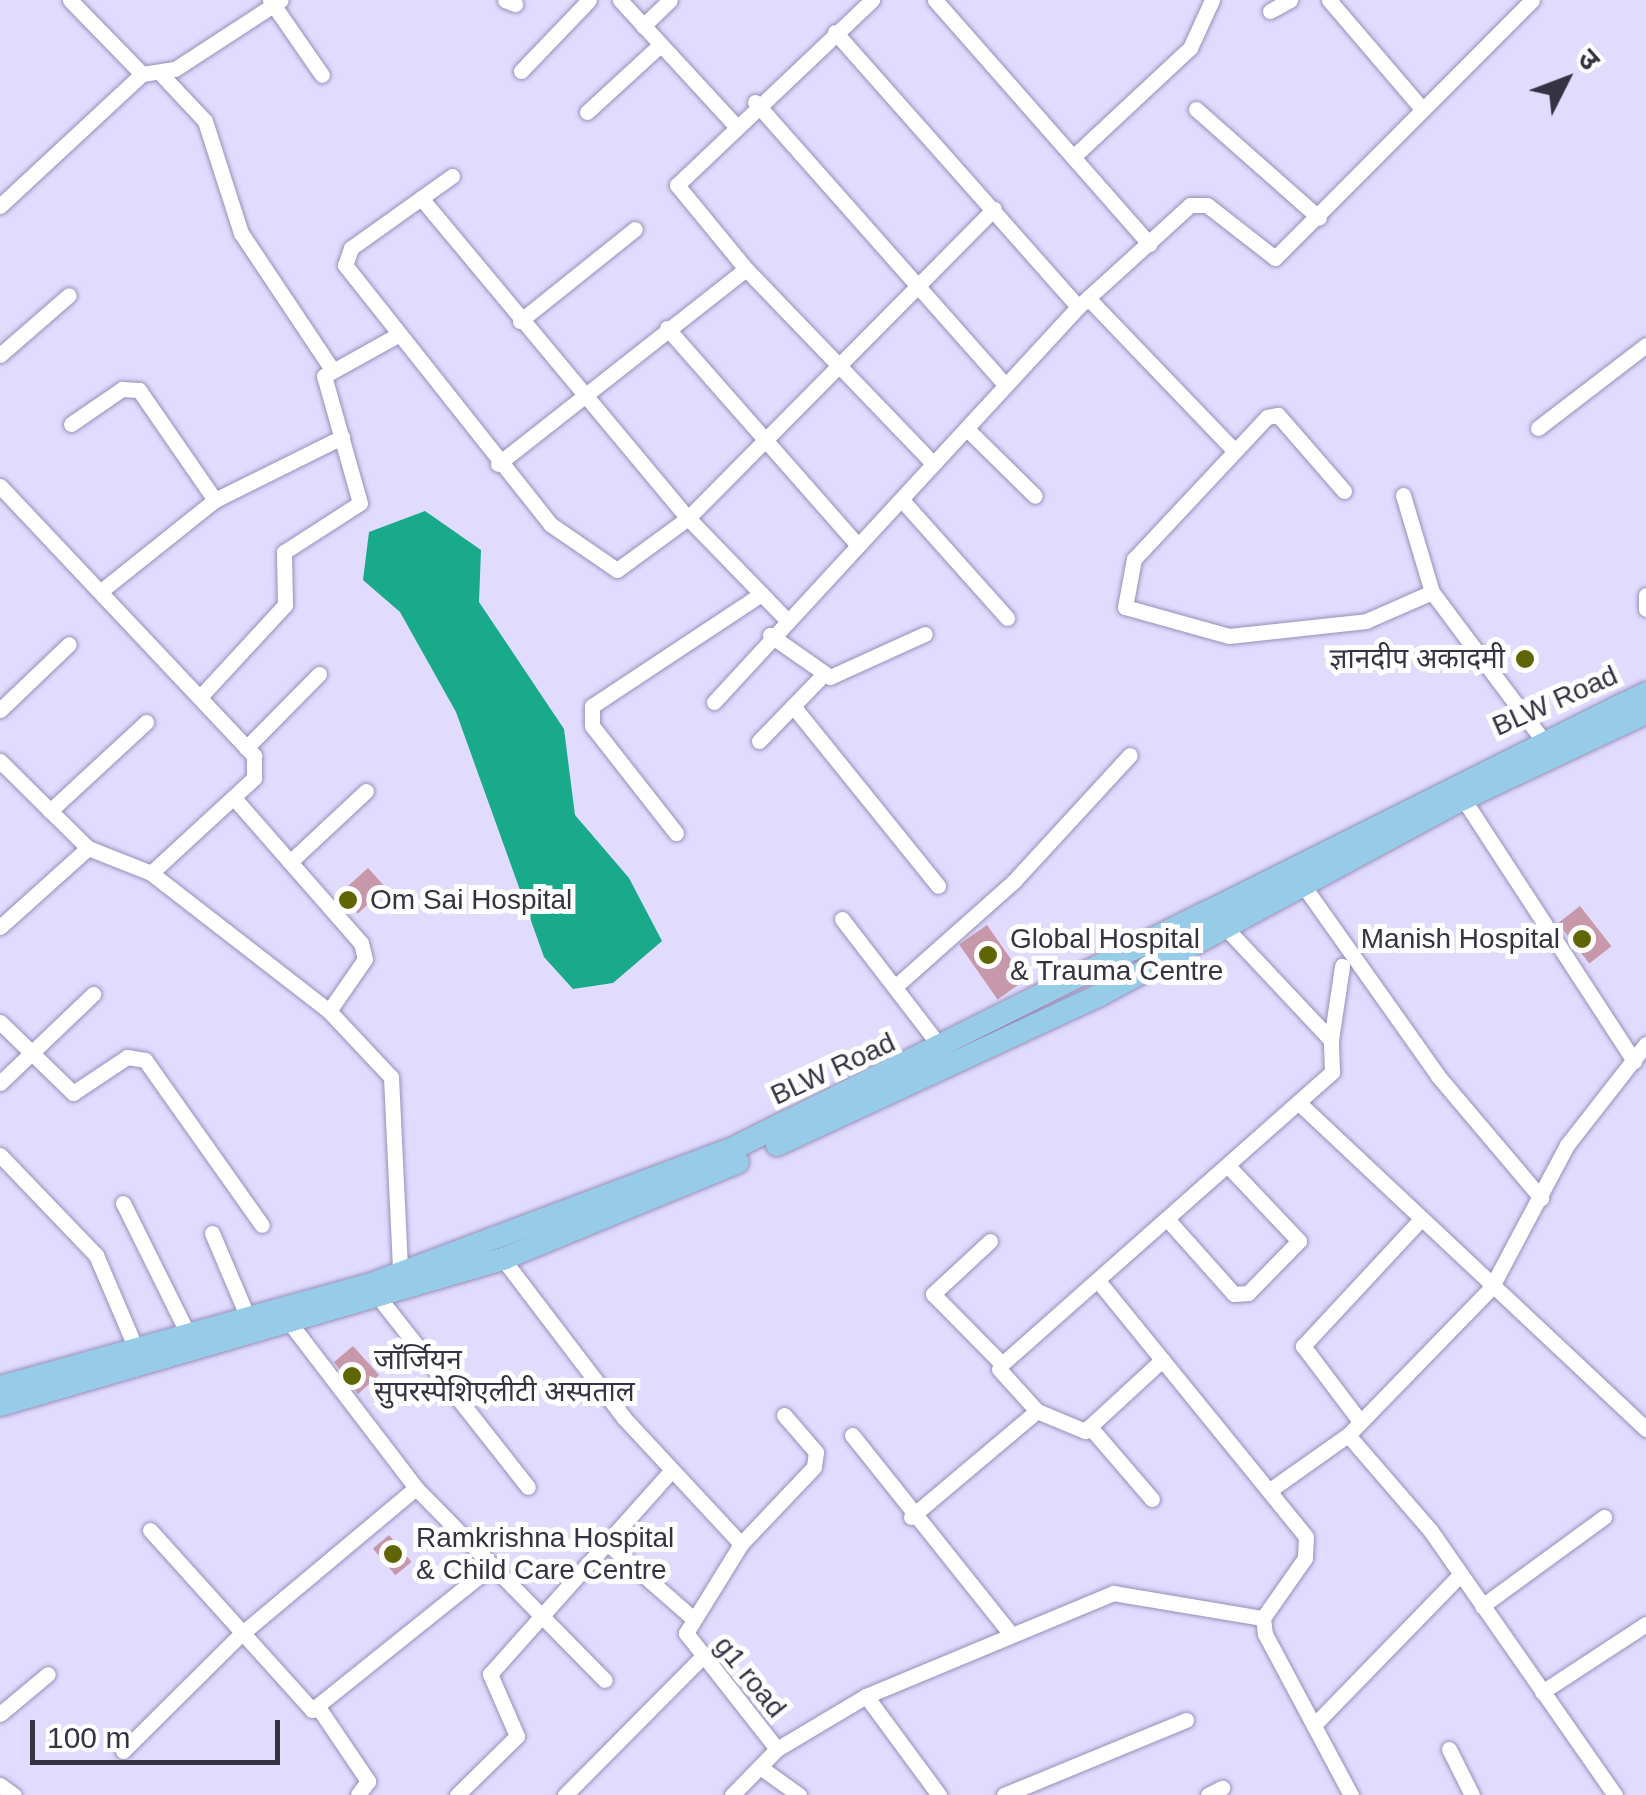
<!DOCTYPE html>
<html>
<head>
<meta charset="utf-8">
<style>
	body { margin:0 }
	#map { position:relative; width:1646px; height:1795px; overflow:hidden; background:#e1dbfe; font-family:Helvetica,"Noto Sans Devanagari",sans-serif }
	div>[style] { position:absolute }
	.water>* { inset:0; background:#19a98b }
	.building>* { inset:0; background:#c698aa; transform-origin:0 0 }
	.roads { filter:drop-shadow(0 0 2px #978fb8) drop-shadow(0 0 2px #978fb8) }
	.minor>* { height:15px; margin:-7.5px; padding:0 7.5px; transform-origin:7.5px; border-radius:7.5px; background:#fff }
	.primary>* { height:22px; margin:-11px; padding:0 11px; transform-origin:11px; border-radius:11px; background:#97cce8 }
	.dots>* { width:28px; height:28px; translate:-50% -50%; box-sizing:border-box; border:5px solid #fff; border-radius:50% }
	span { translate:-50% -50%; white-space:nowrap; text-align:center; line-height:1.15; -webkit-text-stroke:10px #fff; paint-order:stroke }
	.poi-label { font-size:28px; color:#353243 }
	.right { translate:-100% -50%; text-align:right }
	.left { translate:0 -50%; text-align:left }
	.street-label { font-size:28px; color:#353243 }
	.north { position:absolute; left:1516px; top:30px; width:100px; height:100px; -webkit-text-stroke:8px #fff; paint-order:stroke; rotate:48deg; font-size:28px; font-weight:700; line-height:40px; text-align:center; color:#353243 }
	.north::after { content:''; display:block; margin:auto; width:35px; height:45px; background:#353243; clip-path:polygon(50% 0,100% 100%,50% 72%,0 100%) }
	.scale { position:absolute; left:30px; top:1720px; width:250px; height:45px; box-sizing:border-box; border:5px solid #353243; border-top:0; padding-left:12px; font-size:30px; line-height:35px; white-space:nowrap; color:#353243; -webkit-text-stroke:8px #fff; paint-order:stroke }
</style>
</head>
<body>
<div id="map">
	<div class="water">
		<i style="clip-path:polygon(425px 511px,481px 550px,479px 602px,564px 729px,575px 815px,629px 878px,662px 941px,613px 983px,573px 989px,544px 957px,456px 712px,400px 612px,363px 580px,369px 532px)"></i>
	</div>
	<div class="building">
		<i style="left:368px;top:868px;width:27px;height:38px;rotate:48deg"></i>
		<i style="left:1580px;top:906px;width:51px;height:28px;rotate:52deg"></i>
		<i style="left:987px;top:925px;width:67px;height:34px;rotate:55deg"></i>
		<i style="clip-path:polygon(353px 1346px,379px 1375px,358px 1394px,334px 1362px)"></i>
		<i style="left:389px;top:1535px;width:35px;height:21px;rotate:50deg"></i>
	</div>
	<div class="roads">
		<div class="minor">
			<i style="left:70px;top:0;width:103px;rotate:45.8deg"></i>
			<i style="left:142px;top:74px;width:33px;rotate:-9deg"></i>
			<i style="left:175px;top:69px;width:126px;rotate:-33.1deg"></i>
			<i style="left:270px;top:0;width:91px;rotate:55.3deg"></i>
			<i style="left:505px;top:0;width:11px;rotate:22deg"></i>
			<i style="left:620px;top:0;width:168px;rotate:47.4deg"></i>
			<i style="left:935px;top:0;width:325px;rotate:48.7deg"></i>
			<i style="left:1329px;top:0;width:143px;rotate:49.5deg"></i>
			<i style="left:1270px;top:11px;width:23px;rotate:-29deg"></i>
			<i style="left:643px;top:26px;width:37px;rotate:-44deg"></i>
			<i style="left:835px;top:32px;width:367px;rotate:48.5deg"></i>
			<i style="left:521px;top:71px;width:98px;rotate:-46.2deg"></i>
			<i style="left:161px;top:74px;width:64px;rotate:46.9deg"></i>
			<i style="left:205px;top:121px;width:118px;rotate:72.2deg"></i>
			<i style="left:241px;top:233px;width:162px;rotate:56.3deg"></i>
			<i style="left:755px;top:102px;width:378px;rotate:48.5deg"></i>
			<i style="left:1196px;top:109px;width:164px;rotate:41.5deg"></i>
			<i style="left:587px;top:112px;width:99px;rotate:-42.5deg"></i>
			<i style="left:1073px;top:157px;width:160px;rotate:-43deg"></i>
			<i style="left:1190px;top:48px;width:53px;rotate:-65.4deg"></i>
			<i style="left:452px;top:176px;width:124px;rotate:144.5deg"></i>
			<i style="left:351px;top:248px;width:18px;rotate:109deg"></i>
			<i style="left:345px;top:265px;width:330px;rotate:51.6deg"></i>
			<i style="left:550px;top:524px;width:81px;rotate:34.5deg"></i>
			<i style="left:617px;top:570px;width:88px;rotate:-36.2deg"></i>
			<i style="left:688px;top:518px;width:435px;rotate:-45.3deg"></i>
			<i style="left:421px;top:198px;width:417px;rotate:50.2deg"></i>
			<i style="left:688px;top:518px;width:138px;rotate:45.9deg"></i>
			<i style="left:0;top:206px;width:194px;rotate:-42.9deg"></i>
			<i style="left:746px;top:269px;width:269px;rotate:46.1deg"></i>
			<i style="left:1088px;top:298px;width:208px;rotate:46.2deg"></i>
			<i style="left:520px;top:321px;width:147px;rotate:-38.7deg"></i>
			<i style="left:667px;top:328px;width:286px;rotate:48.7deg"></i>
			<i style="left:0;top:355px;width:91px;rotate:-41deg"></i>
			<i style="left:71px;top:424px;width:62px;rotate:-34.5deg"></i>
			<i style="left:122px;top:389px;width:17px;rotate:3deg"></i>
			<i style="left:139px;top:390px;width:134px;rotate:55.4deg"></i>
			<i style="left:1538px;top:428px;width:136px;rotate:-37.5deg"></i>
			<i style="left:967px;top:429px;width:95px;rotate:44.6deg"></i>
			<i style="left:498px;top:464px;width:315px;rotate:-38.2deg"></i>
			<i style="left:746px;top:269px;width:109px;rotate:-129.4deg"></i>
			<i style="left:677px;top:185px;width:269px;rotate:-43.5deg"></i>
			<i style="left:0;top:486px;width:371px;rotate:46.7deg"></i>
			<i style="left:254px;top:756px;width:22px;rotate:90deg"></i>
			<i style="left:254px;top:778px;width:140px;rotate:137.3deg"></i>
			<i style="left:1344px;top:491px;width:101px;rotate:-131deg"></i>
			<i style="left:1278px;top:415px;width:11px;rotate:170deg"></i>
			<i style="left:1267px;top:417px;width:195px;rotate:133.1deg"></i>
			<i style="left:1134px;top:559px;width:49px;rotate:100.6deg"></i>
			<i style="left:1125px;top:607px;width:108px;rotate:15.6deg"></i>
			<i style="left:1229px;top:636px;width:138px;rotate:-6.2deg"></i>
			<i style="left:1366px;top:621px;width:72px;rotate:-23.7deg"></i>
			<i style="left:1403px;top:495px;width:101px;rotate:73.4deg"></i>
			<i style="left:1432px;top:592px;width:184px;rotate:53.2deg"></i>
			<i style="left:902px;top:500px;width:158px;rotate:48.3deg"></i>
			<i style="left:101px;top:591px;width:146px;rotate:-38.6deg"></i>
			<i style="left:215px;top:500px;width:142px;rotate:-26.4deg"></i>
			<i style="left:1646px;top:595px;width:14px;rotate:90deg"></i>
			<i style="left:770px;top:635px;width:73px;rotate:35deg"></i>
			<i style="left:830px;top:677px;width:104px;rotate:-24.4deg"></i>
			<i style="left:200px;top:697px;width:125px;rotate:-47.3deg"></i>
			<i style="left:285px;top:605px;width:53px;rotate:-91.1deg"></i>
			<i style="left:284px;top:552px;width:90px;rotate:-32.8deg"></i>
			<i style="left:360px;top:503px;width:132px;rotate:-105.8deg"></i>
			<i style="left:324px;top:376px;width:82px;rotate:-29.1deg"></i>
			<i style="left:714px;top:702px;width:537px;rotate:-47.34deg"></i>
			<i style="left:1078px;top:307px;width:151px;rotate:-42.3deg"></i>
			<i style="left:1190px;top:205px;width:17px"></i>
			<i style="left:1207px;top:205px;width:86px;rotate:37.9deg"></i>
			<i style="left:1275px;top:258px;width:364px;rotate:-45.1deg"></i>
			<i style="left:793px;top:706px;width:231px;rotate:51.1deg"></i>
			<i style="left:0;top:710px;width:95px;rotate:-43.7deg"></i>
			<i style="left:759px;top:741px;width:91px;rotate:-45.9deg"></i>
			<i style="left:246px;top:748px;width:104px;rotate:-45.4deg"></i>
			<i style="left:0;top:761px;width:124px;rotate:44.7deg"></i>
			<i style="left:88px;top:848px;width:68px;rotate:21.6deg"></i>
			<i style="left:151px;top:873px;width:225px;rotate:37.8deg"></i>
			<i style="left:329px;top:1011px;width:91px;rotate:46.8deg"></i>
			<i style="left:391px;top:1077px;width:194px;rotate:87.3deg"></i>
			<i style="left:1460px;top:794px;width:319px;rotate:56.9deg"></i>
			<i style="left:234px;top:798px;width:193px;rotate:48.8deg"></i>
			<i style="left:361px;top:943px;width:16px;rotate:76deg"></i>
			<i style="left:365px;top:959px;width:63px;rotate:124.7deg"></i>
			<i style="left:50px;top:811px;width:131px;rotate:-42.8deg"></i>
			<i style="left:676px;top:833px;width:136px;rotate:-128.1deg"></i>
			<i style="left:592px;top:726px;width:20px;rotate:-90deg"></i>
			<i style="left:592px;top:706px;width:203px;rotate:-33.5deg"></i>
			<i style="left:290px;top:862px;width:104px;rotate:-43.1deg"></i>
			<i style="left:1303px;top:885px;width:234px;rotate:54.7deg"></i>
			<i style="left:1438px;top:1076px;width:160px;rotate:49.8deg"></i>
			<i style="left:842px;top:919px;width:165px;rotate:52.4deg"></i>
			<i style="left:0;top:927px;width:118px;rotate:-41.9deg"></i>
			<i style="left:897px;top:985px;width:157px;rotate:-41.6deg"></i>
			<i style="left:1014px;top:881px;width:171px;rotate:-47.4deg"></i>
			<i style="left:0;top:1022px;width:102px;rotate:44.2deg"></i>
			<i style="left:73px;top:1093px;width:65px;rotate:-33.7deg"></i>
			<i style="left:127px;top:1057px;width:18px;rotate:9deg"></i>
			<i style="left:145px;top:1060px;width:202px;rotate:54.7deg"></i>
			<i style="left:1331px;top:1040px;width:75px;rotate:-81.5deg"></i>
			<i style="left:0;top:1083px;width:129px;rotate:-43.7deg"></i>
			<i style="left:1300px;top:1104px;width:475px;rotate:43.2deg"></i>
			<i style="left:0;top:1155px;width:139px;rotate:46.2deg"></i>
			<i style="left:96px;top:1255px;width:104px;rotate:66.9deg"></i>
			<i style="left:123px;top:1203px;width:148px;rotate:63.6deg"></i>
			<i style="left:1168px;top:1220px;width:99px;rotate:48.3deg"></i>
			<i style="left:1234px;top:1294px;width:14px;rotate:-4deg"></i>
			<i style="left:1248px;top:1293px;width:73px;rotate:-45.6deg"></i>
			<i style="left:1299px;top:1241px;width:103px;rotate:-133.4deg"></i>
			<i style="left:212px;top:1233px;width:95px;rotate:67deg"></i>
			<i style="left:990px;top:1241px;width:78px;rotate:137.1deg"></i>
			<i style="left:933px;top:1294px;width:98px;rotate:45.4deg"></i>
			<i style="left:1002px;top:1364px;width:441px;rotate:-41.5deg"></i>
			<i style="left:1332px;top:1072px;width:32px;rotate:-92deg"></i>
			<i style="left:1331px;top:1040px;width:159px;rotate:-133.2deg"></i>
			<i style="left:503px;top:1259px;width:200px;rotate:52.7deg"></i>
			<i style="left:624px;top:1418px;width:172px;rotate:47.1deg"></i>
			<i style="left:1099px;top:1282px;width:328px;rotate:50.9deg"></i>
			<i style="left:1306px;top:1537px;width:21px;rotate:93deg"></i>
			<i style="left:1305px;top:1558px;width:73px;rotate:125deg"></i>
			<i style="left:1263px;top:1618px;width:16px;rotate:83deg"></i>
			<i style="left:1265px;top:1634px;width:183px;rotate:61.9deg"></i>
			<i style="left:380px;top:1299px;width:239px;rotate:51.8deg"></i>
			<i style="left:293px;top:1327px;width:203px;rotate:52.6deg"></i>
			<i style="left:416px;top:1488px;width:269px;rotate:45.5deg"></i>
			<i style="left:999px;top:1369px;width:57px;rotate:47.9deg"></i>
			<i style="left:784px;top:1415px;width:49px;rotate:49.1deg"></i>
			<i style="left:816px;top:1452px;width:15px;rotate:98deg"></i>
			<i style="left:814px;top:1467px;width:106px;rotate:133.5deg"></i>
			<i style="left:741px;top:1544px;width:105px;rotate:121.7deg"></i>
			<i style="left:686px;top:1633px;width:147px;rotate:51.9deg"></i>
			<i style="left:777px;top:1749px;width:104px;rotate:-30.8deg"></i>
			<i style="left:866px;top:1696px;width:123px;rotate:53.6deg"></i>
			<i style="left:1359px;top:1420px;width:93px;rotate:-127.1deg"></i>
			<i style="left:1303px;top:1346px;width:172px;rotate:-47.1deg"></i>
			<i style="left:1090px;top:1427px;width:95px;rotate:49.3deg"></i>
			<i style="left:852px;top:1435px;width:253px;rotate:51.4deg"></i>
			<i style="left:1270px;top:1490px;width:95px;rotate:-35.2deg"></i>
			<i style="left:911px;top:1517px;width:165px;rotate:-40.1deg"></i>
			<i style="left:1037px;top:1411px;width:52px;rotate:22.6deg"></i>
			<i style="left:1085px;top:1431px;width:105px;rotate:-42.7deg"></i>
			<i style="left:150px;top:1530px;width:242px;rotate:48deg"></i>
			<i style="left:312px;top:1710px;width:232px;rotate:-38.7deg"></i>
			<i style="left:607px;top:1543px;width:109px;rotate:41.3deg"></i>
			<i style="left:1482px;top:1606px;width:151px;rotate:-36.1deg"></i>
			<i style="left:1542px;top:1692px;width:124px;rotate:-33.2deg"></i>
			<i style="left:866px;top:1696px;width:268px;rotate:-22.6deg"></i>
			<i style="left:1113px;top:1593px;width:152px;rotate:9.5deg"></i>
			<i style="left:320px;top:1710px;width:86px;rotate:55.9deg"></i>
			<i style="left:368px;top:1781px;width:17px;rotate:126deg"></i>
			<i style="left:0;top:1714px;width:62px;rotate:-39.8deg"></i>
			<i style="left:1314px;top:1725px;width:209px;rotate:-45.8deg"></i>
			<i style="left:1449px;top:1749px;width:51px;rotate:63.4deg"></i>
			<i style="left:123px;top:1751px;width:165px;rotate:-44.8deg"></i>
			<i style="left:240px;top:1635px;width:229px;rotate:-39.9deg"></i>
			<i style="left:760px;top:1767px;width:48px;rotate:35.7deg"></i>
			<i style="left:0;top:1785px;width:17px;rotate:36deg"></i>
			<i style="left:457px;top:1795px;width:84px;rotate:-44.5deg"></i>
			<i style="left:517px;top:1736px;width:68px;rotate:-113.5deg"></i>
			<i style="left:490px;top:1674px;width:273px;rotate:-48.3deg"></i>
			<i style="left:565px;top:1795px;width:192px;rotate:-45.2deg"></i>
			<i style="left:732px;top:1795px;width:64px;rotate:-45.6deg"></i>
			<i style="left:1004px;top:1795px;width:197px;rotate:-22.4deg"></i>
			<i style="left:1208px;top:1795px;width:16px;rotate:-27deg"></i>
			<i style="left:1615px;top:1795px;width:323px;rotate:-124.9deg"></i>
			<i style="left:1430px;top:1530px;width:125px;rotate:-130.8deg"></i>
			<i style="left:1348px;top:1435px;width:205px;rotate:-45.8deg"></i>
			<i style="left:1491px;top:1288px;width:162px;rotate:-62deg"></i>
			<i style="left:1567px;top:1145px;width:128px;rotate:-52deg"></i>
		</div>
		<div class="primary">
			<i style="left:777px;top:1145px;width:354px;rotate:-24.9deg"></i>
			<i style="left:1098px;top:996px;width:415px;rotate:-28.4deg"></i>
			<i style="left:1463px;top:799px;width:202px;rotate:-25.2deg"></i>
			<i style="left:0;top:1387px;width:383px;rotate:-15.5deg"></i>
			<i style="left:369px;top:1285px;width:394px;rotate:-20.6deg"></i>
			<i style="left:738px;top:1146px;width:1015px;rotate:-26.51deg"></i>
			<i style="left:0;top:1405px;width:524px;rotate:-16.19deg"></i>
			<i style="left:503px;top:1259px;width:254px;rotate:-22.4deg"></i>
		</div>
	</div>
	<div class="dots">
		<i style="left:1525px;top:659px;background:#606503"></i>
		<i style="left:348px;top:900px;background:#606503"></i>
		<i style="left:1582px;top:939px;background:#606503"></i>
		<i style="left:988px;top:955px;background:#606503"></i>
		<i style="left:352px;top:1376px;background:#606503"></i>
		<i style="left:393px;top:1554px;background:#606503"></i>
	</div>
	<div class="poi-label">
		<span class="right" style="left:1505px;top:659px">ज्ञानदीप अकादमी</span>
		<span class="left" style="left:370px;top:900px">Om Sai Hospital</span>
		<span class="left" style="left:1010px;top:955px">Global Hospital<br>&amp; Trauma Centre</span>
		<span class="right" style="left:1560px;top:939px">Manish Hospital</span>
		<span class="left" style="left:374px;top:1376px">जाॅर्जियन<br>सुपरस्पेशिएलीटी अस्पताल</span>
		<span class="left" style="left:416px;top:1554px">Ramkrishna Hospital<br>&amp; Child Care Centre</span>
	</div>
	<div class="street-label">
		<span style="left:1555px;top:701px;rotate:-24deg">BLW Road</span>
		<span style="left:833px;top:1069px;rotate:-25deg">BLW Road</span>
		<span style="left:750px;top:1677px;rotate:51deg">g1 road</span>
	</div>
	<div class="north">उ</div>
	<div class="scale">100 m</div>
</div>
</body>
</html>
